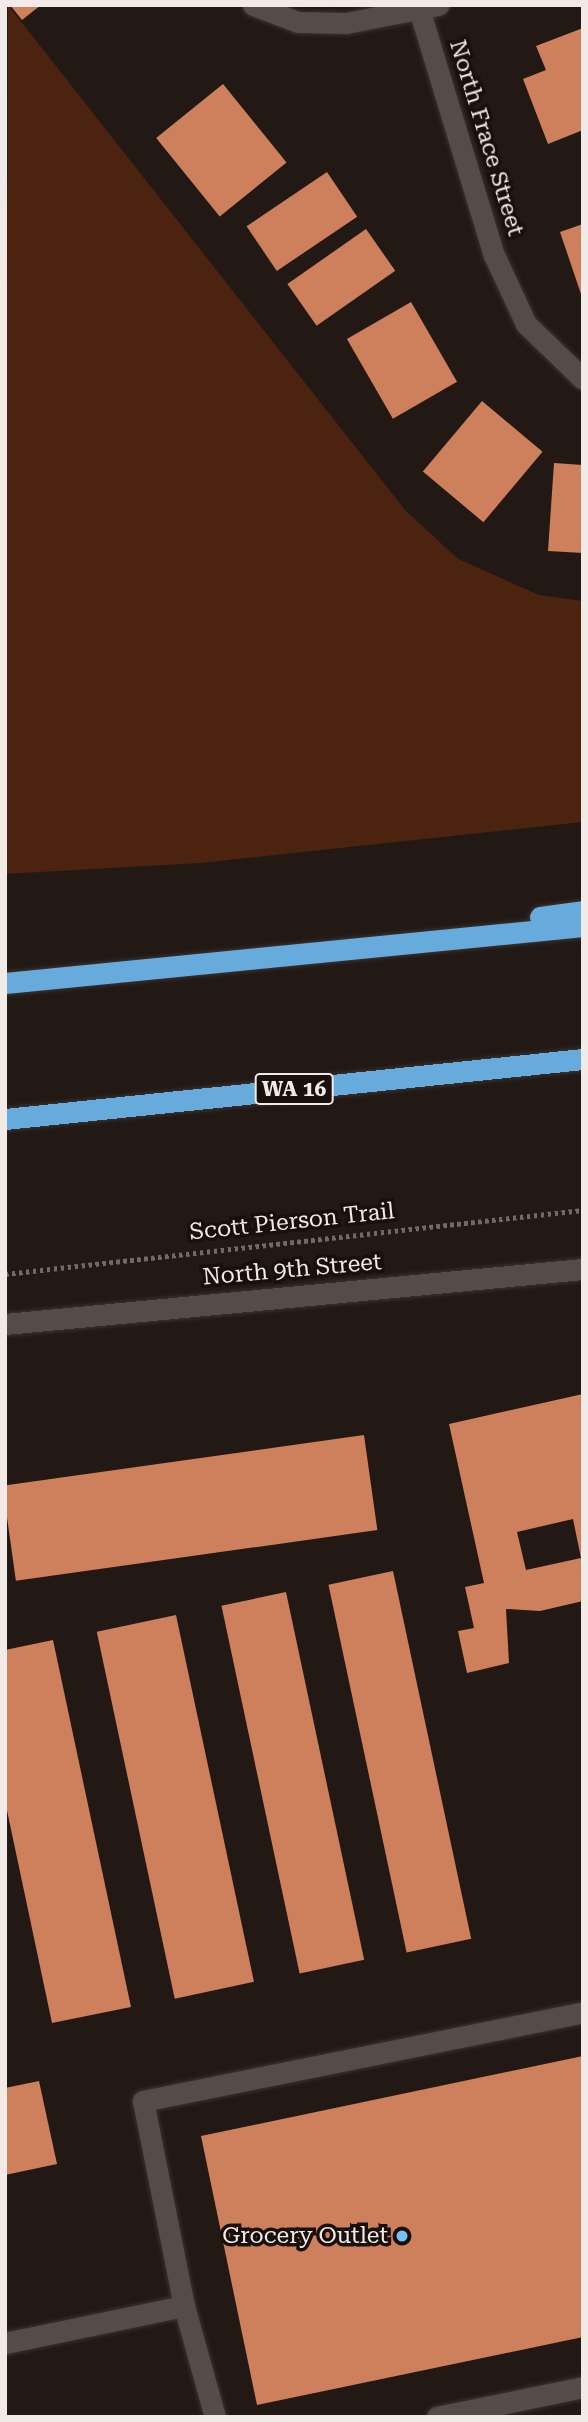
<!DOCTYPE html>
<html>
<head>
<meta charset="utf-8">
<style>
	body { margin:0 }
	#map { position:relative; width:588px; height:2422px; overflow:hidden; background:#221915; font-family:"Roboto Serif",serif }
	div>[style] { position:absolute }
	.green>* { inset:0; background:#4c230e }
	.building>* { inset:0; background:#ce7f5b; transform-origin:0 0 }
	.path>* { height:4.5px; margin-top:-2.25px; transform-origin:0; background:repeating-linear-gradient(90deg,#716965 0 3.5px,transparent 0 7px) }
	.roads { filter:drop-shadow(0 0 2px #393331) drop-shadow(0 0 2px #393331) }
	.minor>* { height:21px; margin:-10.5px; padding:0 10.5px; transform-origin:10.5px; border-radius:10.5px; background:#564c47 }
	.highway>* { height:21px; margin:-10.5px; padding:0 10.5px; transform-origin:10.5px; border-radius:10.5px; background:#67abdc }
	.dots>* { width:19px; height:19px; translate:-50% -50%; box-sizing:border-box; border:4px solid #19100c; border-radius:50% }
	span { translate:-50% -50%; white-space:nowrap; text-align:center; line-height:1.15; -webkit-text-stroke:7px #19100c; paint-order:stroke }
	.shield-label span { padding:2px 5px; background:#19100c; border:2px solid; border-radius:5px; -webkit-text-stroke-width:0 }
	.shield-label { font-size:21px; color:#f1eae7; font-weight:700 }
	.street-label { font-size:23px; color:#f1eae7 }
	.poi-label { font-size:23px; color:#f1eae7 }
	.right { translate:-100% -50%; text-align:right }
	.frame { position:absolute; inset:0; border:7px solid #f1eae7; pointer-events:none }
</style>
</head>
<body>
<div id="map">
	<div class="green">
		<i style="clip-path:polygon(8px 5px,405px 510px,458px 559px,539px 595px,583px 601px,583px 822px,201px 863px,5px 874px)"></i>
	</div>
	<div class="building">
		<i style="clip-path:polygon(10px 5px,41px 5px,22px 20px)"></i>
		<i style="clip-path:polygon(583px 28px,583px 130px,548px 144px,523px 79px,546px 70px,536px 46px)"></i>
		<i style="left:223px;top:84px;width:101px;height:86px;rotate:51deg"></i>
		<i style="left:327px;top:172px;width:54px;height:97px;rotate:56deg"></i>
		<i style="clip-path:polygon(583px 224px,583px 296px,582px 297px,560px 232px)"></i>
		<i style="left:366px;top:229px;width:51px;height:96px;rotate:55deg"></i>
		<i style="left:411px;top:302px;width:92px;height:74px;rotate:60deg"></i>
		<i style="left:482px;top:401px;width:79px;height:92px;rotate:40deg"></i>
		<i style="clip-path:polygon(554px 463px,583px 465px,583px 553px,548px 551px)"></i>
		<i style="clip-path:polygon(evenodd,583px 1394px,583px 1601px,540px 1611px,506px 1609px,509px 1663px,467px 1673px,458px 1631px,474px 1628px,465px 1587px,484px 1583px,449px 1424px,583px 1394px,573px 1519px,581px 1558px,526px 1570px,517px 1532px,573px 1519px)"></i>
		<i style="left:364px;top:1435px;width:96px;height:365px;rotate:82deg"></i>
		<i style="left:393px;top:1571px;width:376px;height:66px;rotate:78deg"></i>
		<i style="left:286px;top:1592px;width:376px;height:66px;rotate:78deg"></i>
		<i style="left:176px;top:1615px;width:375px;height:81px;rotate:78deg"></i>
		<i style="clip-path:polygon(53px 1640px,131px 2007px,52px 2023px,5px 1801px,5px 1650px)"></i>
		<i style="clip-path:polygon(583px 2056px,583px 2337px,257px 2405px,201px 2136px)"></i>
		<i style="clip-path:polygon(39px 2081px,57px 2164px,5px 2175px,5px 2088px)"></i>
	</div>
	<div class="path">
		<i style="left:5px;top:1274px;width:582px;rotate:-6.32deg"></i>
	</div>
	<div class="roads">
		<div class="minor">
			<i style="left:253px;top:5px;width:48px;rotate:20.7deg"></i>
			<i style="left:298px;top:22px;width:48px;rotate:1.2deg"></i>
			<i style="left:346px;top:23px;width:94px;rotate:-11.1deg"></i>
			<i style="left:420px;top:12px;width:254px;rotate:73.1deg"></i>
			<i style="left:494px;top:255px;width:76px;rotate:65.1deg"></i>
			<i style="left:526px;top:324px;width:79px;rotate:44deg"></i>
			<i style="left:5px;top:1324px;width:581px;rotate:-5.44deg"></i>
			<i style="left:5px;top:2343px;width:183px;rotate:-11.7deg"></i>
			<i style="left:215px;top:2417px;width:115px;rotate:-105.6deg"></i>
			<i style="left:184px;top:2306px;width:209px;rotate:-101.3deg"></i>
			<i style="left:143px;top:2101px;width:449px;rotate:-11.4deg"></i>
			<i style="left:437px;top:2417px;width:149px;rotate:-11.6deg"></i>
		</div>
		<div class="highway">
			<i style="left:540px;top:917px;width:43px;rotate:-7.9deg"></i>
			<i style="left:5px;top:983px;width:581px;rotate:-5.63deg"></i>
			<i style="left:5px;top:1119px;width:581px;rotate:-5.93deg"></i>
		</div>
	</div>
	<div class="dots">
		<i style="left:402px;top:2236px;background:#75c0f6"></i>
	</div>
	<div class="shield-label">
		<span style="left:294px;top:1089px">WA 16</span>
	</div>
	<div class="street-label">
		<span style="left:486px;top:138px;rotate:73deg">North Frace Street</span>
		<span style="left:292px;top:1222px;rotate:-6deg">Scott Pierson Trail</span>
		<span style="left:292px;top:1270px;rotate:-5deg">North 9th Street</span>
	</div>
	<div class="poi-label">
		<span class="right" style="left:388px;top:2236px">Grocery Outlet</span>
	</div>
	<div class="frame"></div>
</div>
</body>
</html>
